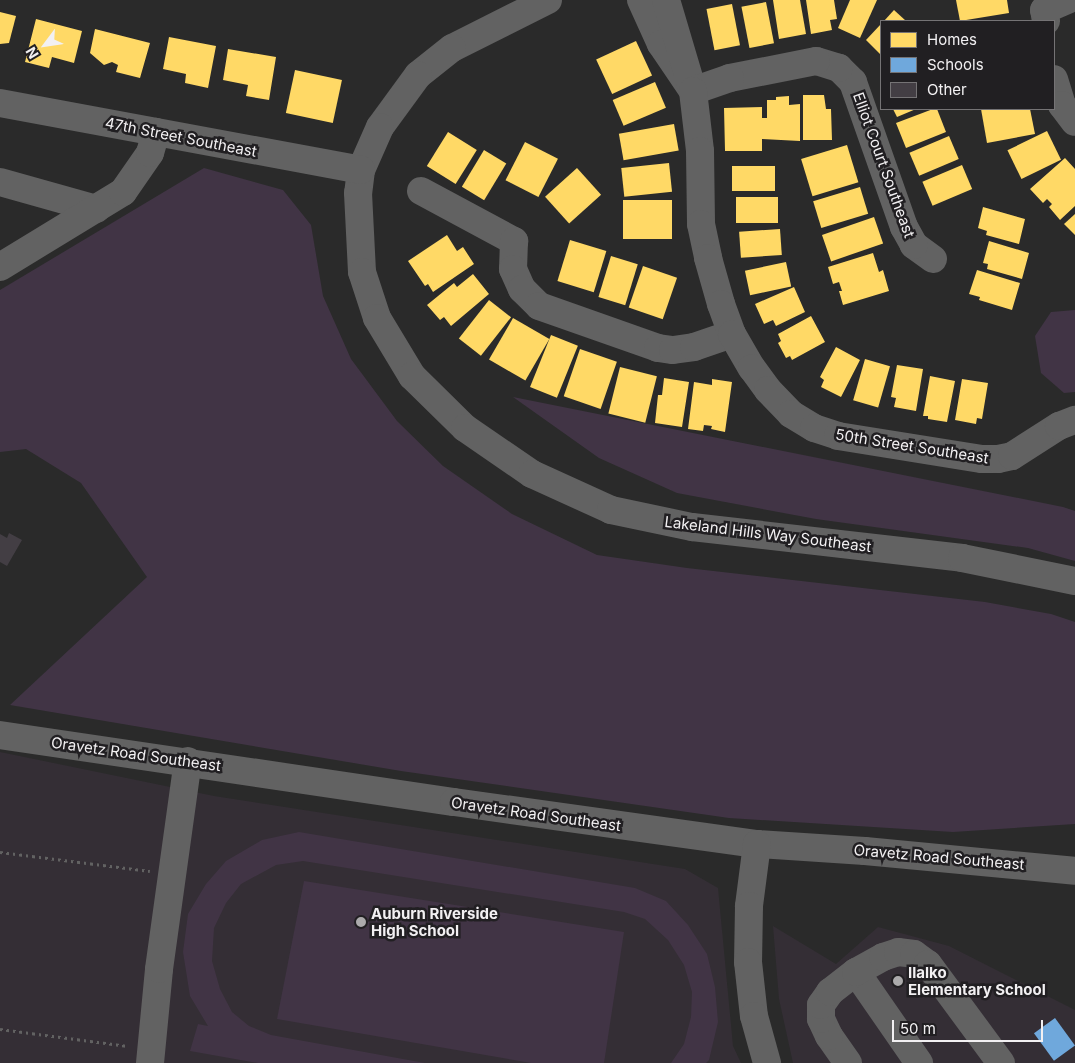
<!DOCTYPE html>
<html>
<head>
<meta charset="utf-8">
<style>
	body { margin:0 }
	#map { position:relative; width:1075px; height:1063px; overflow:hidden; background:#2a2a2a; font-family:Inter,sans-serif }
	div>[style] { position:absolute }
	.built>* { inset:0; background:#342e35 }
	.green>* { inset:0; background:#413445 }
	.homes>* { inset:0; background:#ffd966; transform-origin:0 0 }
	.schools>* { inset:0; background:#6fa8dc; transform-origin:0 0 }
	.building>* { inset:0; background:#433e44 }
	.path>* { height:3px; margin-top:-1.5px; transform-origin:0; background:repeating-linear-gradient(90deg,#626262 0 2.5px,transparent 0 6.5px) }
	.minor>* { height:28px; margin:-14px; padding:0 14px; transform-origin:14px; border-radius:14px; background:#626262 }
	.dots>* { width:14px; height:14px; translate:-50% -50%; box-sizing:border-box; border:2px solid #211f22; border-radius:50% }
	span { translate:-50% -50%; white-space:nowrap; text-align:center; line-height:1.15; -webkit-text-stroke:5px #211f22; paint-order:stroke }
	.street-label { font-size:15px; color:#f2f0f2 }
	.poi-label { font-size:15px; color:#f2f0f2; font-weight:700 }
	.left { translate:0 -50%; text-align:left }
	.legend { position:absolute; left:880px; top:20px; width:175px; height:90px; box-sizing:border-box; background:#211f22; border:1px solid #757375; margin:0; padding:6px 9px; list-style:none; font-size:15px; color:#f2f0f2 }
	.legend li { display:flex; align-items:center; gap:10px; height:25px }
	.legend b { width:25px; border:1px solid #757375 }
	.north { position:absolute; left:20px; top:20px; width:50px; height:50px; -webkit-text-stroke:4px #211f22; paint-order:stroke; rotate:239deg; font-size:14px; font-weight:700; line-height:20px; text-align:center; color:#f2f0f2 }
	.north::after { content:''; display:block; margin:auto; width:18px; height:22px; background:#f2f0f2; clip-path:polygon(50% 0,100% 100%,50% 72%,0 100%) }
	.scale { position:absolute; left:892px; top:1020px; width:151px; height:22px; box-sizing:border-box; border:2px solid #f2f0f2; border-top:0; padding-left:6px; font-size:15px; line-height:18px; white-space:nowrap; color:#f2f0f2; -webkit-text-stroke:4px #211f22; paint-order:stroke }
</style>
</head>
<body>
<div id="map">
	<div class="built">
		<i style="clip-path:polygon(0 752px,214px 796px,685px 869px,718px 888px,733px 1046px,741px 1063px,0 1063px)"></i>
		<i style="clip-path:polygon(773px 926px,836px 964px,878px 927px,949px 946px,1075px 1010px,1075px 1063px,793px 1063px,779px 999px)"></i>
	</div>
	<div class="green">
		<i style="clip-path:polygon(204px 168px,283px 190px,311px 225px,323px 296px,351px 359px,397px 421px,443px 466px,512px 514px,597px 555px,687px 568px,985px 602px,1051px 614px,1075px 622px,1075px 824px,953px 832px,729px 818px,401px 771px,10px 705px,147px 577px,81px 483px,26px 449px,0 452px,0 290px)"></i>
		<i style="clip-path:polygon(1075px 310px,1075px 392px,1064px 393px,1041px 373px,1035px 336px,1051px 312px)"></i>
		<i style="clip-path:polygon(513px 397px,1063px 507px,1075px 511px,1075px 561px,1028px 548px,816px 519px,677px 493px,599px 458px)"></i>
		<i style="clip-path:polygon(299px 832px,635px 888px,666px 901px,688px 925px,707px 954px,715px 987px,718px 1022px,709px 1060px,706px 1063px,671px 1063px,684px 1044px,691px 1017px,692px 992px,684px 965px,668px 940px,645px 919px,624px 912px,303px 861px,276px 865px,241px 884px,226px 903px,214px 928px,212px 961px,220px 989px,232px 1012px,249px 1026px,271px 1035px,425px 1063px,258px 1063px,190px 1051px,198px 1024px,208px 1026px,190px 996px,183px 952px,188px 914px,206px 884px,226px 861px,262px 840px)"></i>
		<i style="clip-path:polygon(304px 881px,624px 932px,604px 1063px,531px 1063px,277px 1019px)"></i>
	</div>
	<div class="homes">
		<i style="clip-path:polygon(773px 0,800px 0,806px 34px,779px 39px)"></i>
		<i style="clip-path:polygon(806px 0,834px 0,837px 19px,830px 20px,832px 30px,811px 34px)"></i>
		<i style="clip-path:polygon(850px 0,877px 0,860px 38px,838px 28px)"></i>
		<i style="clip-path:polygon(956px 0,1007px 0,1009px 13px,960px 21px)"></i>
		<i style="left:766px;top:2px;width:42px;height:25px;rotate:79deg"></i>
		<i style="left:732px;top:4px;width:42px;height:26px;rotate:79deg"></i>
		<i style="clip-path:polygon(894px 10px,906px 21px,884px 21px)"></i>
		<i style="clip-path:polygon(0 12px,16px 16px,9px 43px,0 44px)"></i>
		<i style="clip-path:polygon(36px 19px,82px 31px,74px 63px,52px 57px,49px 68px,25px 62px)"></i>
		<i style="clip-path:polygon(881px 24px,881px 55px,866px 40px)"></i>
		<i style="clip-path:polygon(95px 29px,150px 43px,140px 78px,116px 72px,118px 65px,112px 62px,104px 65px,90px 53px)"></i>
		<i style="clip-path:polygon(169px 37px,216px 46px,208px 88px,185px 83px,186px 74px,163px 69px)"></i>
		<i style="left:636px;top:41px;width:38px;height:44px;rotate:65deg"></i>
		<i style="clip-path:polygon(228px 49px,276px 57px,269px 100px,246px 96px,248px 85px,223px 80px)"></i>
		<i style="left:295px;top:70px;width:48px;height:44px;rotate:12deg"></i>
		<i style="left:655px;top:82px;width:28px;height:46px;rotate:67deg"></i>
		<i style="clip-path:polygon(803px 95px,824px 95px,826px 109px,831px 109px,832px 140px,803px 140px)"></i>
		<i style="clip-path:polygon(789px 96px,789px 105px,800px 104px,800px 141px,762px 139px,762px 151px,725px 151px,724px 108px,762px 107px,762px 118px,767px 118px,767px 100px,776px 100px,776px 97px)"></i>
		<i style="clip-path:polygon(893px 109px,916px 109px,897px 117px)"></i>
		<i style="clip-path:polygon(933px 109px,937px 109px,946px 132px,906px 148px,896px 123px)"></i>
		<i style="clip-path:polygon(981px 109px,1030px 109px,1035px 134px,987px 143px)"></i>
		<i style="left:674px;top:124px;width:27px;height:56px;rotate:80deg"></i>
		<i style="left:1047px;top:131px;width:32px;height:44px;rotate:64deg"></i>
		<i style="left:448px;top:132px;width:34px;height:40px;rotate:32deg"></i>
		<i style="left:949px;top:136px;width:25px;height:43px;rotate:67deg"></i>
		<i style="left:525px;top:142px;width:37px;height:43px;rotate:27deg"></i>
		<i style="left:847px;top:145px;width:39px;height:48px;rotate:73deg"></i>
		<i style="left:484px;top:150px;width:26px;height:43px;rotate:31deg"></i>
		<i style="clip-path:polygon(1065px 158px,1075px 169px,1075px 206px,1060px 220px,1049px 207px,1052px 204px,1047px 199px,1043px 203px,1030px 189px)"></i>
		<i style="left:669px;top:163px;width:29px;height:48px;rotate:84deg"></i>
		<i style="left:962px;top:165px;width:26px;height:43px;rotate:67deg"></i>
		<i style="left:775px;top:166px;width:25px;height:43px;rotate:90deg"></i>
		<i style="left:577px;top:168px;width:36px;height:43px;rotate:48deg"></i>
		<i style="left:860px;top:187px;width:28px;height:49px;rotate:73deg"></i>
		<i style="left:778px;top:197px;width:26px;height:42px;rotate:90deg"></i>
		<i style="left:672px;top:200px;width:39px;height:49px;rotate:90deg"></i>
		<i style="clip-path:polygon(983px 207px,1025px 219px,1019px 244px,986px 235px,987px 231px,978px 228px)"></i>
		<i style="clip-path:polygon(1075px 214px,1075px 235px,1064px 224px)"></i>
		<i style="left:874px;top:217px;width:28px;height:55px;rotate:71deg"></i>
		<i style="left:780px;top:229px;width:26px;height:41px;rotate:86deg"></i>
		<i style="clip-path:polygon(447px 235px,457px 251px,463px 247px,474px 264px,433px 292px,428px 284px,425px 286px,408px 261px)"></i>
		<i style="left:570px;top:240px;width:38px;height:43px;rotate:17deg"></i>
		<i style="clip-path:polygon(989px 241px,1029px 253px,1022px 279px,987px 269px,988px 264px,983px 263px)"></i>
		<i style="clip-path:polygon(873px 253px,879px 272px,883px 270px,889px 291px,843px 305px,839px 291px,842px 291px,839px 282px,833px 284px,828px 267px)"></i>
		<i style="left:611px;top:256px;width:28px;height:43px;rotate:17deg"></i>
		<i style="left:786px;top:262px;width:25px;height:42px;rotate:78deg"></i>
		<i style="left:643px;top:266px;width:36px;height:44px;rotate:19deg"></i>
		<i style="clip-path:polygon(977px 270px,1020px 283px,1012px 310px,979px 300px,980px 297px,969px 294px)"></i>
		<i style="clip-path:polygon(473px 274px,489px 294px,451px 326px,444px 317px,440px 320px,427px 305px,454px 283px,457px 287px)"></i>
		<i style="clip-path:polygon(794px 287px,805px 312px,776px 326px,773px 320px,764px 324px,755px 304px)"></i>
		<i style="left:489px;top:300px;width:28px;height:49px;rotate:38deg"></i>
		<i style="clip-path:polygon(811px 316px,825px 342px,792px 360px,790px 356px,786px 358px,778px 343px,781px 341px,778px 334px)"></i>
		<i style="left:513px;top:318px;width:42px;height:48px;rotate:30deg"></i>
		<i style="left:551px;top:335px;width:29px;height:56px;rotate:22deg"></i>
		<i style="clip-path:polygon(836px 347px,860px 360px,841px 397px,821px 387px,824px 380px,820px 377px)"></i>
		<i style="left:580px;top:349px;width:39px;height:50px;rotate:19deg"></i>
		<i style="left:865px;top:359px;width:26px;height:43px;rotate:16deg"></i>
		<i style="clip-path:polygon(897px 365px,923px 369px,916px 411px,894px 407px,896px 398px,891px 397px)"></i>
		<i style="left:620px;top:367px;width:38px;height:48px;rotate:14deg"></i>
		<i style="clip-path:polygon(930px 376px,955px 381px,947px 422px,928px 419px,928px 416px,923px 416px)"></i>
		<i style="clip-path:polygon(664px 378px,689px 382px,682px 427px,655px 423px,658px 395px,662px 395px)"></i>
		<i style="clip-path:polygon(712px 379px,732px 382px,725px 432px,711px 429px,712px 426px,704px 425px,703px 431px,688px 429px,694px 382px,712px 385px)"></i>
		<i style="clip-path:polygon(962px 379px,988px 383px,982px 419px,977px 418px,976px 424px,955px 420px)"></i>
	</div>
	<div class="schools">
		<i style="left:1055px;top:1018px;width:34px;height:26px;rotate:54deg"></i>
	</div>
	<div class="building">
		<i style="clip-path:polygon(9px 533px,22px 540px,7px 566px,0 562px,0 534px,7px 538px)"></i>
	</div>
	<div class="path">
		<i style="left:0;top:852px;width:151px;rotate:7.2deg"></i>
		<i style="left:0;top:1029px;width:129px;rotate:7.6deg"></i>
	</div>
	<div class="minor">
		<i style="left:548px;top:0;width:107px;rotate:153.4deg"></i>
		<i style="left:452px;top:48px;width:43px;rotate:141.5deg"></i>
		<i style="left:418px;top:75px;width:64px;rotate:126.2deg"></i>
		<i style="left:380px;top:127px;width:47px;rotate:113.8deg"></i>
		<i style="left:361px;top:170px;width:23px;rotate:97deg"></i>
		<i style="left:358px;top:193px;width:79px;rotate:87.1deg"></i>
		<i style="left:362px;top:272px;width:48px;rotate:71.9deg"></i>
		<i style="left:377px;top:318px;width:68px;rotate:58.9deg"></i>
		<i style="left:412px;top:376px;width:74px;rotate:44.5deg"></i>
		<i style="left:465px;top:428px;width:81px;rotate:34.5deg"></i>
		<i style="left:532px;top:474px;width:87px;rotate:24.5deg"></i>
		<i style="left:611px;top:510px;width:83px;rotate:11.9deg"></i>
		<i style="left:692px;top:527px;width:272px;rotate:6.5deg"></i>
		<i style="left:962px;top:558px;width:115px;rotate:11.5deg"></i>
		<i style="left:641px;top:0;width:48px;rotate:65.6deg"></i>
		<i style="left:661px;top:44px;width:57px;rotate:55.8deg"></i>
		<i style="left:693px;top:91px;width:95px;rotate:-106.5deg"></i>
		<i style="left:1046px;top:21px;width:11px;rotate:-100deg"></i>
		<i style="left:1044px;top:10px;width:25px;rotate:-23deg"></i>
		<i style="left:1054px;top:79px;width:27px;rotate:73deg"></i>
		<i style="left:1062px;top:105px;width:21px;rotate:53deg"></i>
		<i style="left:0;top:103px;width:367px;rotate:10.5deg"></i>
		<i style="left:0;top:182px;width:100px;rotate:15.7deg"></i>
		<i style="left:421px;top:191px;width:106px;rotate:28.3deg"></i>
		<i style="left:514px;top:241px;width:28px;rotate:92deg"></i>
		<i style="left:513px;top:269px;width:22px;rotate:66deg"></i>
		<i style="left:522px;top:289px;width:24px;rotate:45deg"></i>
		<i style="left:539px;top:306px;width:126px;rotate:19.4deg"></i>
		<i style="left:658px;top:348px;width:15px;rotate:8deg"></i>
		<i style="left:673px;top:350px;width:21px;rotate:-8deg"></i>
		<i style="left:694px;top:347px;width:40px;rotate:-18.9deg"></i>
		<i style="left:933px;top:259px;width:24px;rotate:-144deg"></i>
		<i style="left:914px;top:245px;width:21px;rotate:-119deg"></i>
		<i style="left:904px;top:227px;width:154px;rotate:-109.4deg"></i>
		<i style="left:853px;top:82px;width:20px;rotate:-135deg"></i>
		<i style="left:839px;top:68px;width:24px;rotate:-163deg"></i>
		<i style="left:816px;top:61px;width:88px;rotate:168.8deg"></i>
		<i style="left:730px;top:78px;width:39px;rotate:161deg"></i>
		<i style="left:693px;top:91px;width:60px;rotate:83.3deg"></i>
		<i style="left:700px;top:151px;width:73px;rotate:89.2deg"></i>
		<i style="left:701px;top:224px;width:35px;rotate:78deg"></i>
		<i style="left:708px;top:258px;width:48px;rotate:74.2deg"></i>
		<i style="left:721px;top:304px;width:32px;rotate:70deg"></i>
		<i style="left:732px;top:334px;width:39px;rotate:60deg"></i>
		<i style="left:752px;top:368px;width:27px;rotate:54deg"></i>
		<i style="left:768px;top:390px;width:33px;rotate:46deg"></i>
		<i style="left:791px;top:414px;width:27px;rotate:31deg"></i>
		<i style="left:814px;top:428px;width:25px;rotate:18deg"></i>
		<i style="left:838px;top:436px;width:146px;rotate:9.1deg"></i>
		<i style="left:982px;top:459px;width:16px"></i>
		<i style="left:998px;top:459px;width:14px;rotate:-12deg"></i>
		<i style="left:1012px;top:456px;width:56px;rotate:-32.6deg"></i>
		<i style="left:1059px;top:426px;width:17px;rotate:-21deg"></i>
		<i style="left:0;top:267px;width:144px;rotate:-31.4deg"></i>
		<i style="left:123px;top:192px;width:47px;rotate:-55.3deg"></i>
		<i style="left:150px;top:153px;width:22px;rotate:-74deg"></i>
		<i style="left:0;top:735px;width:459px;rotate:8.4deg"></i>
		<i style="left:454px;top:802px;width:306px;rotate:7.9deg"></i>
		<i style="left:757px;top:844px;width:108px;rotate:3.7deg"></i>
		<i style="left:865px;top:851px;width:211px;rotate:5.4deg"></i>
		<i style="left:757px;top:844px;width:63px;rotate:97.4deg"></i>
		<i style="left:749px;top:906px;width:56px;rotate:91deg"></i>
		<i style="left:748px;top:962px;width:54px;rotate:83.7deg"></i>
		<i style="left:754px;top:1016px;width:49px;rotate:74.5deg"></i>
		<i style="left:856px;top:972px;width:111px;rotate:55.3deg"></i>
		<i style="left:150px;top:1063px;width:94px;rotate:-84.5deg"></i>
		<i style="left:159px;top:969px;width:210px;rotate:-82.1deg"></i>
		<i style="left:848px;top:1063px;width:33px;rotate:-125deg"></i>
		<i style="left:829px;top:1036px;width:19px;rotate:-115deg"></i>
		<i style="left:821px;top:1019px;width:14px;rotate:-90deg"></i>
		<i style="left:821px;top:1005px;width:16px;rotate:-55deg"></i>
		<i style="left:830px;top:992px;width:33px;rotate:-38deg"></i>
		<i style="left:856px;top:972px;width:31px;rotate:-29deg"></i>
		<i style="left:883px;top:957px;width:16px;rotate:-18deg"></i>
		<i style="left:898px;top:952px;width:16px;rotate:7deg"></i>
		<i style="left:914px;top:954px;width:17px;rotate:36deg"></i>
		<i style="left:928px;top:964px;width:123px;rotate:53.6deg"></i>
	</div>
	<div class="dots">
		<i style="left:361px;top:922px;background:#acabac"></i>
		<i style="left:898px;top:981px;background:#acabac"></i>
	</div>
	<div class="street-label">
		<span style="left:181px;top:137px;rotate:11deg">47th Street Southeast</span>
		<span style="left:884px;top:165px;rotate:70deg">Elliot Court Southeast</span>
		<span style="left:912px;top:446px;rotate:9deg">50th Street Southeast</span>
		<span style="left:768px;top:534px;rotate:7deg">Lakeland Hills Way Southeast</span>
		<span style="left:136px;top:754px;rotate:8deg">Oravetz Road Southeast</span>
		<span style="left:536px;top:814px;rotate:8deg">Oravetz Road Southeast</span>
		<span style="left:939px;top:857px;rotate:5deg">Oravetz Road Southeast</span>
	</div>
	<div class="poi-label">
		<span class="left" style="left:371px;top:922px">Auburn Riverside<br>High School</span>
		<span class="left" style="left:908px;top:981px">Ilalko<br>Elementary School</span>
	</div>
	<ul class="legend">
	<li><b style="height:14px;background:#ffd966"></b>Homes</li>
	<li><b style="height:14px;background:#6fa8dc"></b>Schools</li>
	<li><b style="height:14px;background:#433e44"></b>Other</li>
	</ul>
	<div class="north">N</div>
	<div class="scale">50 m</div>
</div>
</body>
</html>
